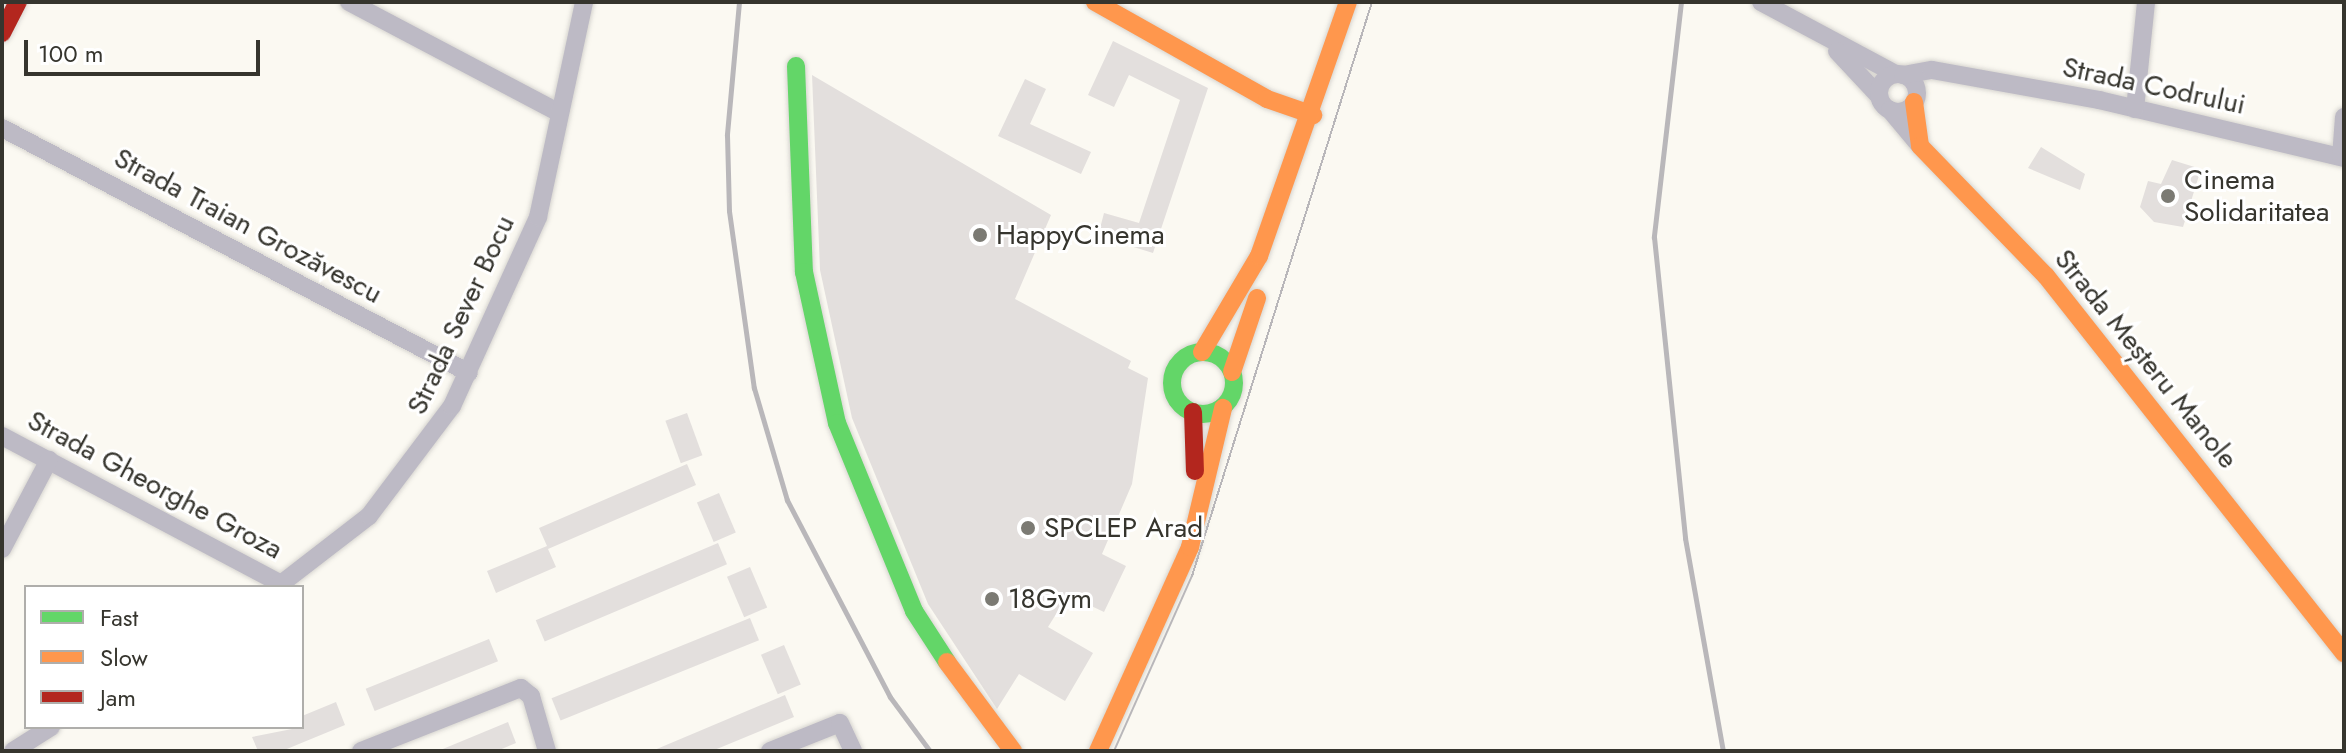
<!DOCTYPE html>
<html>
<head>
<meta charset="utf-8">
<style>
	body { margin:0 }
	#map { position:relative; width:2346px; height:753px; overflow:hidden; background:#fbf9f2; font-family:Jost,sans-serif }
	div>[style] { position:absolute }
	.building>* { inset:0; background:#e3dfdd; transform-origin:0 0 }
	.roads { filter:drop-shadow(0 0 2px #d7d5d0) drop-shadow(0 0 2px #d7d5d0) }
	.street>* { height:18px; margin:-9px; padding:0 9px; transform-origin:9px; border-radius:9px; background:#bdbac5 }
	.street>.ring { margin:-9px; padding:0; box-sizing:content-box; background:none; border:18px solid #bdbac5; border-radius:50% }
	.fast>* { height:18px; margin:-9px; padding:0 9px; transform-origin:9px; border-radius:9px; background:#63d668 }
	.fast>.ring { margin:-9px; padding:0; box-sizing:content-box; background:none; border:18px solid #63d668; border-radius:50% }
	.slow>* { height:18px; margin:-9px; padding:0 9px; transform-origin:9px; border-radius:9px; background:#ff974d }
	.jam>* { height:18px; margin:-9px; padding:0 9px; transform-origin:9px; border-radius:9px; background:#b3261e }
	.tram>* { height:2px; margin:-1px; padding:0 1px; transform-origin:1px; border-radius:1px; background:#b9b7ba }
	.rail>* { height:5px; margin:-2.5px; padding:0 2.5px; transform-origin:2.5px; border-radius:2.5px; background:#b9b7ba }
	.dots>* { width:22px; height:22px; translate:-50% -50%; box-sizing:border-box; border:4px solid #fff; border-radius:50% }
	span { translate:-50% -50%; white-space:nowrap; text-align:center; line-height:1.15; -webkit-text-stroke:6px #fff; paint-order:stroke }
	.street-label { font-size:28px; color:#36352e }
	.poi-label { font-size:28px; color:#36352e }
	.left { translate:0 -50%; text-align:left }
	.frame { position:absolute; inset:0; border:4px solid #36352e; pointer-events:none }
	.legend { position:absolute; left:24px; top:585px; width:280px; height:144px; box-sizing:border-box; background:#fff; border:2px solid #afaeab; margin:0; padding:10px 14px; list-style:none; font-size:24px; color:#36352e }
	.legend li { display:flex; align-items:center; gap:16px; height:40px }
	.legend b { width:40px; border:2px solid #afaeab }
	.scale { position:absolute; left:24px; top:40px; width:236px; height:36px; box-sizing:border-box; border:4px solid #36352e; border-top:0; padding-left:10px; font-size:24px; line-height:28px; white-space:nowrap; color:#36352e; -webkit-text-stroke:6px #fff; paint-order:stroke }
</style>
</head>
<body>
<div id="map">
	<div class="building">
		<i style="clip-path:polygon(1113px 41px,1208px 88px,1153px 253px,1098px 236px,1104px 213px,1139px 223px,1180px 100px,1129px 75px,1114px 107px,1088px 95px)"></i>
		<i style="clip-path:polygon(812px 75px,1051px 215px,1015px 299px,1131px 361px,1128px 368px,1148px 378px,1132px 484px,1102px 554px,1126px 566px,1104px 612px,1068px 595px,1048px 627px,1093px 653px,1065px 701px,1019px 674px,997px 709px,928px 604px,852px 418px,820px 270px)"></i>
		<i style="clip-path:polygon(1025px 79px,1046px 89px,1030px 124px,1091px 152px,1081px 174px,998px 136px)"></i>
		<i style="clip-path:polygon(2041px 147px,2085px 174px,2080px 190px,2028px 168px)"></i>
		<i style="clip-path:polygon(2172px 160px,2201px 169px,2183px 227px,2154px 222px,2140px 207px,2148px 181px,2161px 184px)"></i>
		<i style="left:687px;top:413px;width:45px;height:23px;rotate:70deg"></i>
		<i style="clip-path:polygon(687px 464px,696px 485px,548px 549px,556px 567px,496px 593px,487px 571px,547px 546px,539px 528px)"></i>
		<i style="left:719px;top:493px;width:43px;height:24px;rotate:67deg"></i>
		<i style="left:718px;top:543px;width:23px;height:198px;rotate:67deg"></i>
		<i style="left:750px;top:567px;width:44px;height:25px;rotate:67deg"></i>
		<i style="left:750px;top:618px;width:24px;height:214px;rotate:68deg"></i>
		<i style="left:489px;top:639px;width:24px;height:133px;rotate:68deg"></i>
		<i style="left:784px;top:645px;width:43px;height:25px;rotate:67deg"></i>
		<i style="clip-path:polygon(785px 695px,794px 717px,712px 751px,652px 751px)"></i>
		<i style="clip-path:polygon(336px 702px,345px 725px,282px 751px,258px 751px,252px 737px,302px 727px,302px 716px)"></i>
		<i style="clip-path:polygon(508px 722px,516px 743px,497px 751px,438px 751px)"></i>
	</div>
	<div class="roads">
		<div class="street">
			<i style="left:349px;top:2px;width:236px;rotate:27.8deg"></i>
			<i style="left:1761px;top:2px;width:153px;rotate:28.1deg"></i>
			<i style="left:1837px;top:51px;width:62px;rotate:47deg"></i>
			<i class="ring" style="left:1879px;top:74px;width:20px;height:20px"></i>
			<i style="left:1903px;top:75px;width:29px;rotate:-10deg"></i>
			<i style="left:1932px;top:70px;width:170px;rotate:10.2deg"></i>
			<i style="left:2099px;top:100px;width:252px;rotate:13.3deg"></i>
			<i style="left:2135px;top:109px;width:108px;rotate:-84.1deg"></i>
			<i style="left:1890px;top:110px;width:47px;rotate:50.2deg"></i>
			<i style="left:2px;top:128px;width:527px;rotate:27.68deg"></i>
			<i style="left:2341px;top:157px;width:40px;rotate:-85.7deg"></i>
			<i style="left:2px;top:436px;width:317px;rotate:27.9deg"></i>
			<i style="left:2px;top:549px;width:101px;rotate:-62.2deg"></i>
			<i style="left:277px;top:587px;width:116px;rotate:-37.7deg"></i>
			<i style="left:369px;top:516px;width:138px;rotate:-53deg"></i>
			<i style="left:452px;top:406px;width:208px;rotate:-65.5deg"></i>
			<i style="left:538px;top:217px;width:220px;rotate:-77.9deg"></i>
			<i style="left:13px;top:751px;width:45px;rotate:-32.3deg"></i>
			<i style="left:361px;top:751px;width:172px;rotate:-21.5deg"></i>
			<i style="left:521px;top:688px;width:13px;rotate:39deg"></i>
			<i style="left:531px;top:696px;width:57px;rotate:73.8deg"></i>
			<i style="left:770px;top:751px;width:75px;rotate:-21.8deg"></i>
			<i style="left:840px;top:723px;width:31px;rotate:65deg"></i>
		</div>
		<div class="fast">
			<i style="left:796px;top:66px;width:206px;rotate:87.8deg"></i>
			<i style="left:804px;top:272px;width:155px;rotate:77.7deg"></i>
			<i style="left:837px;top:423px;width:203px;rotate:67.7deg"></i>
			<i style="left:914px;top:611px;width:61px;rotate:57.1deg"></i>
			<i class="ring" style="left:1172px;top:352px;width:44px;height:44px"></i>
		</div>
		<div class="slow">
			<i style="left:1095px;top:2px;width:197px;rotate:29.4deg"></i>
			<i style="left:1267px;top:99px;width:49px;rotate:19.2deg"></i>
			<i style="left:1914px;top:102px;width:44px;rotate:82.2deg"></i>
			<i style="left:1920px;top:146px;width:181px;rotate:45.9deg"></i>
			<i style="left:2046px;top:276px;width:481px;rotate:51.7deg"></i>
			<i style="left:1202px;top:352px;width:112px;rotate:-59.3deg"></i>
			<i style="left:1259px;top:256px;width:269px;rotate:-70.7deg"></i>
			<i style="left:1232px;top:372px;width:78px;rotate:-71.3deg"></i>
			<i style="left:947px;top:662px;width:111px;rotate:53.4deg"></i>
			<i style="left:1098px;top:751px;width:224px;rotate:-65.7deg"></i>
			<i style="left:1190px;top:547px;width:143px;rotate:-76.6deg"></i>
		</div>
		<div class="jam">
			<i style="left:2px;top:33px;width:35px;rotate:-63deg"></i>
			<i style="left:1193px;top:412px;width:59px;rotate:88.1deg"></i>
		</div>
	</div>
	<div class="tram">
		<i style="left:1114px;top:751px;width:192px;rotate:-66deg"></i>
		<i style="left:1192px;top:576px;width:602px;rotate:-72.59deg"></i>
	</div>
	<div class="rail">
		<i style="left:739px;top:2px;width:134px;rotate:95.2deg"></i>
		<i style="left:727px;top:135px;width:76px;rotate:88.5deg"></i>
		<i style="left:729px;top:211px;width:179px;rotate:82deg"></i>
		<i style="left:754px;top:388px;width:117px;rotate:73.6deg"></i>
		<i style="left:787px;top:500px;width:222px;rotate:62.4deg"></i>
		<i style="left:890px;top:697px;width:67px;rotate:53.5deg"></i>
		<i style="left:1681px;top:2px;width:237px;rotate:96.6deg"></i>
		<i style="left:1654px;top:237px;width:303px;rotate:84.1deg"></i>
		<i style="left:1685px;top:538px;width:216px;rotate:79.9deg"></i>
	</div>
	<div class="dots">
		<i style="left:2168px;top:196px;background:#7b7a73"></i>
		<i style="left:980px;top:235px;background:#7b7a73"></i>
		<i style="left:1028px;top:528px;background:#7b7a73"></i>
		<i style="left:992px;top:599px;background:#7b7a73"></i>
	</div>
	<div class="street-label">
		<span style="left:2154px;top:86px;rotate:12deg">Strada Codrului</span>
		<span style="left:248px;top:226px;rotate:28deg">Strada Traian Grozăvescu</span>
		<span style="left:461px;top:315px;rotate:-65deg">Strada Sever Bocu</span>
		<span style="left:2146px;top:359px;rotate:51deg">Strada Meșteru Manole</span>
		<span style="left:155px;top:485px;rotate:28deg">Strada Gheorghe Groza</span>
	</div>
	<div class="poi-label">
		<span class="left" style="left:2184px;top:196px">Cinema<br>Solidaritatea</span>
		<span class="left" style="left:996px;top:235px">HappyCinema</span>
		<span class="left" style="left:1044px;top:528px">SPCLEP Arad</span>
		<span class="left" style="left:1008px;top:599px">18Gym</span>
	</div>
	<div class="frame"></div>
	<ul class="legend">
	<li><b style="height:10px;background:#63d668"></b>Fast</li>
	<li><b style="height:10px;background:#ff974d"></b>Slow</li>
	<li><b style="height:10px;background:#b3261e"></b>Jam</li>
	</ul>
	<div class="scale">100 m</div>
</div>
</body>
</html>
